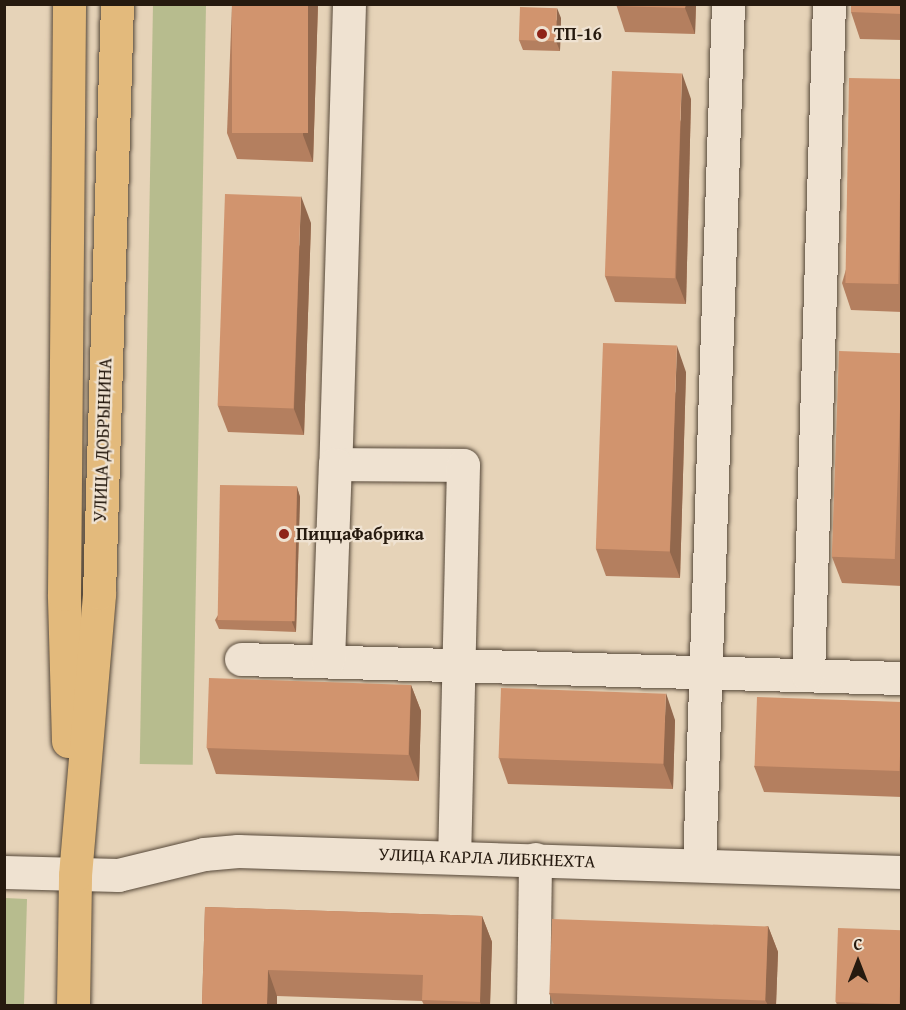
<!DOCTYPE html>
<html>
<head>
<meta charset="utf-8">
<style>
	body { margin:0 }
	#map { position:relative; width:906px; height:1010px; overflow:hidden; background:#e6d3b8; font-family:"Gentium Book Plus",serif }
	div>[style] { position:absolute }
	.green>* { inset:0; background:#b7bc8e; transform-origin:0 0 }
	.roads { filter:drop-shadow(0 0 2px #564839) drop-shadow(0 0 2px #564839) }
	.minor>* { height:33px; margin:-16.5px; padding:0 16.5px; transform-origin:16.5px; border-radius:16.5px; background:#efe2d1 }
	.major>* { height:33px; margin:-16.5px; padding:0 16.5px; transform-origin:16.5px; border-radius:16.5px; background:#e3ba7c }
	.wall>* { inset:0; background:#b47f5f }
	.shaded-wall>* { inset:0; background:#92684d }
	.building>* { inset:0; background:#d1946e; transform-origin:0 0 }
	.dots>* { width:16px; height:16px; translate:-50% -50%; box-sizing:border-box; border:3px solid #efe2d1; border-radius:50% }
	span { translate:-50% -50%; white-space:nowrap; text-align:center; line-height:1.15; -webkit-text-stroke:4.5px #efe2d1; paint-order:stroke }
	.poi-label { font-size:18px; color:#261a0f; font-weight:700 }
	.left { translate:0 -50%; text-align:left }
	.street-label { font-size:18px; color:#261a0f }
	.frame { position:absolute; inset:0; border:6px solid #261a0f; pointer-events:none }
	.north { position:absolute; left:828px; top:932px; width:60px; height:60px; -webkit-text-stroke:4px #efe2d1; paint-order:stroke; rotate:0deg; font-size:16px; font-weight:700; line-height:24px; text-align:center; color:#261a0f }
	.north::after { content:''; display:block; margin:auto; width:21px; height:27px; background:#261a0f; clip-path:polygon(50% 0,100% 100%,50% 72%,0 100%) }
</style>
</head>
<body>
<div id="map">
	<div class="green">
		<i style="left:153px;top:4px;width:53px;height:760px;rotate:1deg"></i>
		<i style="clip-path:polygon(5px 898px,27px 899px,24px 1005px,5px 1005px)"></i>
	</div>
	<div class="roads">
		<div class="minor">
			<i style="left:349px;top:4px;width:460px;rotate:91.7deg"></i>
			<i style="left:335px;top:464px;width:128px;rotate:0.4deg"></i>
			<i style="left:463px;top:465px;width:392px;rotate:91.3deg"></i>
			<i style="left:241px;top:659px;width:661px;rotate:1.65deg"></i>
			<i style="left:328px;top:661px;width:197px;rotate:-88deg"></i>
			<i style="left:808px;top:675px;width:671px;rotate:-88.21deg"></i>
			<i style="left:699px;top:865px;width:861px;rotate:-88.07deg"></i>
			<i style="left:4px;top:872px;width:114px;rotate:1.5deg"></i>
			<i style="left:118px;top:875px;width:89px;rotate:-13.7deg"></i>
			<i style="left:204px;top:854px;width:34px;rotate:-5deg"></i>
			<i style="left:238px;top:851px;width:664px;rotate:1.81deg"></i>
			<i style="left:533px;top:1006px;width:147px;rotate:-89.2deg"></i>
		</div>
		<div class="major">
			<i style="left:68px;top:741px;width:147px;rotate:-91.6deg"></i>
			<i style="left:64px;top:594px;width:590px;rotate:-89.51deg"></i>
			<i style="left:73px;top:1006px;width:131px;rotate:-89.1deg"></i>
			<i style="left:75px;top:875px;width:283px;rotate:-85.1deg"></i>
			<i style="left:99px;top:593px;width:589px;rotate:-88.25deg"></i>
		</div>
	</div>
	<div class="wall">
		<i style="clip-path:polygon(232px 4px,318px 4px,313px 162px,237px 159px,227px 133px)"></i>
		<i style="clip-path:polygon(616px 4px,696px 4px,695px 34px,625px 32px)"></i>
		<i style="clip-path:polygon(902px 4px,902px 40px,860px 39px,851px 12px)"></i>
		<i style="clip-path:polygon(561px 18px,560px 51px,523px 50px,519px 40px)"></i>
		<i style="clip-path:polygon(902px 79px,902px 312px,851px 310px,842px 283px)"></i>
		<i style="clip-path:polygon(691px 99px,686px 304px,615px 302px,605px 276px)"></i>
		<i style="clip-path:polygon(311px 223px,304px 435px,228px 432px,218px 406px)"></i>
		<i style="clip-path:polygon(902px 353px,902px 586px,842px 583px,832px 557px)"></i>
		<i style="clip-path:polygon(686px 372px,680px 578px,606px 576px,596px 549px)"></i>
		<i style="clip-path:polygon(297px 487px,300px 497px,296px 632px,219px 629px,215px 620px)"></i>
		<i style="clip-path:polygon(411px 685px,421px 711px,419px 781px,216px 774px,207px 748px)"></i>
		<i style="clip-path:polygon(902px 701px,902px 797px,764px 792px,754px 766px)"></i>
		<i style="clip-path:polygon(675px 720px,673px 789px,508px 784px,499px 758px)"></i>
		<i style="clip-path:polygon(205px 907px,482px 916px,492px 942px,490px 1005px,424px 1005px,422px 1001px,277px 996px,277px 1005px,202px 1005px)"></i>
		<i style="clip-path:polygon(768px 926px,778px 952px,776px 1005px,554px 1005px,549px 993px)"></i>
		<i style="clip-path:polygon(902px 930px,902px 1005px,837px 1005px,836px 1002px)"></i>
	</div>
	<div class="shaded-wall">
		<i style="clip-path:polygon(308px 4px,318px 4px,313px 162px,303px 135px)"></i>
		<i style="clip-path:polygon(686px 4px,696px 4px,695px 34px,685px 8px)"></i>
		<i style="clip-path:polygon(557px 8px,561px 18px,560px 51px,556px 41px)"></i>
		<i style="clip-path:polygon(682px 73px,691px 99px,686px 304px,676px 278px)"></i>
		<i style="clip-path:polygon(301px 196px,311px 223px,304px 435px,294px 409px)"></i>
		<i style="clip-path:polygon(677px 346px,686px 372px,680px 578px,670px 552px)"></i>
		<i style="clip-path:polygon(297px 487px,300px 497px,296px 632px,292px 622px)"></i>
		<i style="clip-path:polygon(411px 685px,421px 711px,419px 781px,409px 754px)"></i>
		<i style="clip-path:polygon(666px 693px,675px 720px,673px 789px,663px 763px)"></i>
		<i style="clip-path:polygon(482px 916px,492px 942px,490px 1005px,481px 1005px,480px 1002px)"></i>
		<i style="clip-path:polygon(768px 926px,778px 952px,776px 1005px,768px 1005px,765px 1000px)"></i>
		<i style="clip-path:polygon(268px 970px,277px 996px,277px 1005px,267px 1005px)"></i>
	</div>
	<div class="building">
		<i style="left:232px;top:4px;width:76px;height:129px"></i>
		<i style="clip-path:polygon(616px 4px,686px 4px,685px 8px,616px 6px)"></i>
		<i style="clip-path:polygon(851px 4px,902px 4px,902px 14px,851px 12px)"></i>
		<i style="left:520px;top:7px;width:37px;height:33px;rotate:2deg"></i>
		<i style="left:612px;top:71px;width:70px;height:205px;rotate:2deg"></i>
		<i style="left:849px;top:78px;width:53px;height:205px;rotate:1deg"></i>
		<i style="left:225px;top:194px;width:76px;height:212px;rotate:2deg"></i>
		<i style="left:603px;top:343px;width:74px;height:206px;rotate:2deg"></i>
		<i style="left:839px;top:351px;width:63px;height:206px;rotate:2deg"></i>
		<i style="left:220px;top:485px;width:77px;height:135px;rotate:1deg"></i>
		<i style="left:209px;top:678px;width:202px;height:70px;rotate:2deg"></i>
		<i style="left:501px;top:688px;width:165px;height:70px;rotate:2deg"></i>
		<i style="left:757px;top:697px;width:145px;height:69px;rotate:2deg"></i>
		<i style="clip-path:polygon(205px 907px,482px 916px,480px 1002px,422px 1000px,423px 975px,268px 970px,267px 1005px,202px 1005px)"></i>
		<i style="left:552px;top:919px;width:216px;height:74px;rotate:2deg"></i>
		<i style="left:838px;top:928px;width:64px;height:74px;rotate:2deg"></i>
	</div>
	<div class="dots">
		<i style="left:542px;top:34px;background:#8f2418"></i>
		<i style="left:284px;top:534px;background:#8f2418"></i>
	</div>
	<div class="poi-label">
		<span class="left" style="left:554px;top:34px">ТП-16</span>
		<span class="left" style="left:296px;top:534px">ПиццаФабрика</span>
	</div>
	<div class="street-label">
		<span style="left:103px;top:440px;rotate:-88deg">УЛИЦА ДОБРЫНИНА</span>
		<span style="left:487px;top:858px;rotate:2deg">УЛИЦА КАРЛА ЛИБКНЕХТА</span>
	</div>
	<div class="frame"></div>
	<div class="north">С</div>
</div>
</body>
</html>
